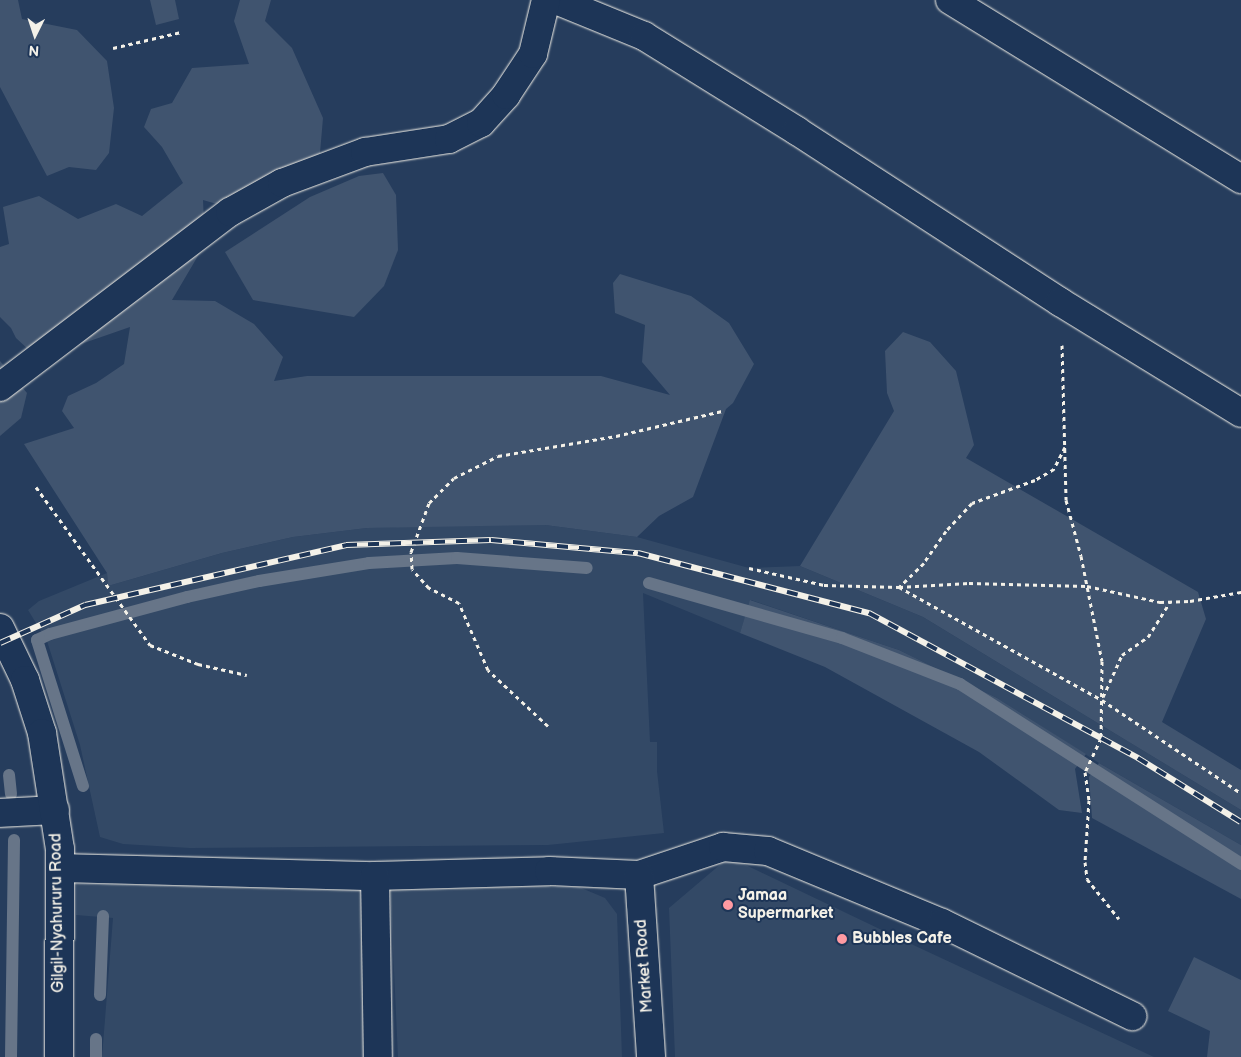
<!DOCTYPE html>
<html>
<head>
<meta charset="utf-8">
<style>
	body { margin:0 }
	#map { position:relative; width:1241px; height:1057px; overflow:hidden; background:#263d5d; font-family:"Balsamiq Sans",sans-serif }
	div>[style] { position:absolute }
	.built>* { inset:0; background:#334966 }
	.green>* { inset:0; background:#40546f }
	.stream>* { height:12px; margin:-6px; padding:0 6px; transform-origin:6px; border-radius:6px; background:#677588 }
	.path>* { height:3px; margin-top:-1.5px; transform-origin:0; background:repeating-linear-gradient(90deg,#f4f1e8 0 4px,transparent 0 8px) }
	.roads { filter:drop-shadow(0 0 1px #f4f1e8) drop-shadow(0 0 1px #f4f1e8) }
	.minor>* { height:28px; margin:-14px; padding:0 14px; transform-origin:14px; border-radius:14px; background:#1d3557 }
	.major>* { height:28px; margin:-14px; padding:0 14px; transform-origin:14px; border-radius:14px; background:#1d3557 }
	.rail>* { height:5.5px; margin-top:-2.75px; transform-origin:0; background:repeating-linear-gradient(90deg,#1d3557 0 11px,#f4f1e8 0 22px); box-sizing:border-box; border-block:1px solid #f4f1e8 }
	.dots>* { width:14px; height:14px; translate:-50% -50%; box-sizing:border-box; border:2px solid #1d3557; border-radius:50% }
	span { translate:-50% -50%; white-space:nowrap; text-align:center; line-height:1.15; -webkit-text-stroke:4px #1d3557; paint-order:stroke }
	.poi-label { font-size:16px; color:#f4f1e8; font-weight:700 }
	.left { translate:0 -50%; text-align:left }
	.street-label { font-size:16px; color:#f4f1e8 }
	.north { position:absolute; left:10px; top:10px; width:50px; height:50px; -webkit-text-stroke:4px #1d3557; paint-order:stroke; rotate:184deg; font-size:14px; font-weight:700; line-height:20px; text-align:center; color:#f4f1e8 }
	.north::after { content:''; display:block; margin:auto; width:18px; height:22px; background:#f4f1e8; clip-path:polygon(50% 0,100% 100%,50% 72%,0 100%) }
</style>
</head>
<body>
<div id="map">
	<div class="built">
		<i style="clip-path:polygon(461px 525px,545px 525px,637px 537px,749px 568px,800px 566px,923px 617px,1241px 810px,1241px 845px,1099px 763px,997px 698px,899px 650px,751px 600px,740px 633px,643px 593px,650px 742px,657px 742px,657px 771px,664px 833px,548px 845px,190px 848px,123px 844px,100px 837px,80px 745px,47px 641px,28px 610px,39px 601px,107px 573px,108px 586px,222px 553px,293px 537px,367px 528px)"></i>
		<i style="clip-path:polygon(729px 857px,909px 943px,1154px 1057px,675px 1057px,669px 908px)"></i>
		<i style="clip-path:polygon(76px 884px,361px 886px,365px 1057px,102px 1057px,113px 918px,76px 915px)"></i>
		<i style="clip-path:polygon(390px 884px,579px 887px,605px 898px,617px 914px,622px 1057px,398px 1057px)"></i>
	</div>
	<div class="green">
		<i style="clip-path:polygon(0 0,18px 0,22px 19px,77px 30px,107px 61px,114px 108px,109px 153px,96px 170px,69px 167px,47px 176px,0 87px)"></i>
		<i style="clip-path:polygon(150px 0,175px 0,179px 19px,156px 25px)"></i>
		<i style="clip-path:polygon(240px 0,271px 0,265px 21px,292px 48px,323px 118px,320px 153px,284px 198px,251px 214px,203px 200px,205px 244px,172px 300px,215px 301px,254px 324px,283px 357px,274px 381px,307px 376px,601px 376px,670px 395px,642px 362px,645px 325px,615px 313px,613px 283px,620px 274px,691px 296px,729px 323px,754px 364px,733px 403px,726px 409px,693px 497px,659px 516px,637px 537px,545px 525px,367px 528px,293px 537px,222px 553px,108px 586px,107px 573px,24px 444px,74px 428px,62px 411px,68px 396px,96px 383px,124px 364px,130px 327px,61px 351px,30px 351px,16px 338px,11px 328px,0 317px,0 247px,9px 244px,3px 207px,39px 196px,78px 219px,116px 204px,142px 216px,183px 183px,162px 147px,144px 127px,151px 109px,172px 103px,192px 68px,249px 64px,234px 21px)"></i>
		<i style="clip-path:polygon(383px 173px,396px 195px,398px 250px,384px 286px,354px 317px,253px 300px,225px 252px,310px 197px,359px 176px)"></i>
		<i style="clip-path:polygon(903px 332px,930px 342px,956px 371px,974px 445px,966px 458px,1198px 592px,1206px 619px,1162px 722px,1241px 770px,1241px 810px,923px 617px,800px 566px,894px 411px,887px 393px,885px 351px)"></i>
		<i style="clip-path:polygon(0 361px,27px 393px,21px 418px,0 436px)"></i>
		<i style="clip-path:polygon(750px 600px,899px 650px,997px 698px,1086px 754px,1075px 769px,1082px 813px,1059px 810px,979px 752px,825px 667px,740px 633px)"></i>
		<i style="clip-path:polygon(1099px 763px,1241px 845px,1241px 899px,1092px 818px,1089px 777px)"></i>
		<i style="clip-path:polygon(1194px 957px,1241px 980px,1241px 1057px,1207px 1057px,1210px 1031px,1168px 1011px)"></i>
	</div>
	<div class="stream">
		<i style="left:649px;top:583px;width:201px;rotate:15.9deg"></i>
		<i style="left:842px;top:638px;width:127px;rotate:21.3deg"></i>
		<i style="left:960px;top:684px;width:334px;rotate:32.6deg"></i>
		<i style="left:9px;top:775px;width:19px;rotate:84deg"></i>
		<i style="left:83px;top:786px;width:153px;rotate:-107.5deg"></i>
		<i style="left:37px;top:640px;width:14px;rotate:-25deg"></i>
		<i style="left:50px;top:634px;width:142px;rotate:-15.1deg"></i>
		<i style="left:187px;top:597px;width:74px;rotate:-12.5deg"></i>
		<i style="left:259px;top:581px;width:111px;rotate:-9.3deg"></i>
		<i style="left:369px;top:563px;width:88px;rotate:-3.3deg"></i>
		<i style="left:457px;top:558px;width:130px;rotate:4.4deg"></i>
		<i style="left:100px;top:995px;width:79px;rotate:-87.8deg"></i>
		<i style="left:11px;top:1057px;width:217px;rotate:-89.2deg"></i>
		<i style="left:96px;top:1057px;width:18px;rotate:-90deg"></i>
	</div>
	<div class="path">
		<i style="left:113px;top:48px;width:70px;rotate:-13.2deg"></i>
		<i style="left:1062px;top:345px;width:155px;rotate:88.5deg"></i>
		<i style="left:1066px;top:500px;width:58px;rotate:75deg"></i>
		<i style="left:1081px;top:556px;width:107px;rotate:78.7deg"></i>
		<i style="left:1102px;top:661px;width:77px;rotate:90.7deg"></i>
		<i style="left:1101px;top:738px;width:38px;rotate:115deg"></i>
		<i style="left:1085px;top:772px;width:28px;rotate:82deg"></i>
		<i style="left:1089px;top:800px;width:62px;rotate:93.7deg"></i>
		<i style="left:1085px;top:862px;width:17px;rotate:83deg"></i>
		<i style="left:1087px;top:879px;width:51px;rotate:51.3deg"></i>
		<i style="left:1065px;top:447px;width:25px;rotate:117deg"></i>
		<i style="left:1054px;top:469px;width:22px;rotate:150deg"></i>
		<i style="left:1035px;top:480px;width:67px;rotate:159.9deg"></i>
		<i style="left:972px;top:503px;width:38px;rotate:133deg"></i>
		<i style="left:946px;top:531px;width:39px;rotate:125deg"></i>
		<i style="left:924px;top:563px;width:35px;rotate:136deg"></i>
		<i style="left:899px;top:587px;width:232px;rotate:29.1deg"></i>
		<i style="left:1102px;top:700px;width:167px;rotate:33.8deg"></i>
		<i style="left:36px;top:487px;width:195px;rotate:54.2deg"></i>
		<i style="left:150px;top:645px;width:52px;rotate:21.6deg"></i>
		<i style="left:198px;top:664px;width:50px;rotate:12.7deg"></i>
		<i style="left:749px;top:568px;width:77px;rotate:12.8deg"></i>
		<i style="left:824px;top:585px;width:75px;rotate:1.5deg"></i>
		<i style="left:899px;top:587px;width:70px;rotate:-3.3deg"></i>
		<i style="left:969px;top:583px;width:118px;rotate:1.5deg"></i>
		<i style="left:1087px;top:586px;width:75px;rotate:12.4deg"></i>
		<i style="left:1160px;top:602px;width:30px;rotate:-2deg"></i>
		<i style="left:1190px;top:601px;width:52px;rotate:-10deg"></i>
		<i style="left:1103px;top:697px;width:46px;rotate:-65.7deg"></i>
		<i style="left:1122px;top:655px;width:32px;rotate:-35deg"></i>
		<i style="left:1148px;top:637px;width:41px;rotate:-57.8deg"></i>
		<i style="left:548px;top:726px;width:82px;rotate:-137deg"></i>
		<i style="left:488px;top:670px;width:73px;rotate:-113.4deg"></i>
		<i style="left:459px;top:603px;width:34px;rotate:-153deg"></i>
		<i style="left:429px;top:588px;width:25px;rotate:-132deg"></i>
		<i style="left:412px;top:569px;width:17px;rotate:-93deg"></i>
		<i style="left:411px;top:552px;width:52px;rotate:-69.8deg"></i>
		<i style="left:429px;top:503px;width:35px;rotate:-45deg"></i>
		<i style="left:454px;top:478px;width:49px;rotate:-26.6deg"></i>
		<i style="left:498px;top:456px;width:120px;rotate:-9.6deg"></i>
		<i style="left:616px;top:436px;width:109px;rotate:-13.3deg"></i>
	</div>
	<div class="roads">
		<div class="minor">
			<i style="left:556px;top:0;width:95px;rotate:22.2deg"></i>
			<i style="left:644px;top:36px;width:180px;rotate:31.8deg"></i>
			<i style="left:797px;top:131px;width:314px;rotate:33deg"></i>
			<i style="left:1060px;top:302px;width:212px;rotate:31.5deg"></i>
			<i style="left:950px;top:0;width:342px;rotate:31.6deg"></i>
			<i style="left:0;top:387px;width:289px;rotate:-37.3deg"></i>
			<i style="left:230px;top:212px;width:60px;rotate:-29.1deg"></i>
			<i style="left:282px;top:183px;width:89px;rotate:-20.5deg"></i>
			<i style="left:365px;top:152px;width:85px;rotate:-8.8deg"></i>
			<i style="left:449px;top:139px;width:36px;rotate:-27deg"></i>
			<i style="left:481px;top:123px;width:38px;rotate:-48deg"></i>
			<i style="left:506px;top:95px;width:49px;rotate:-56.6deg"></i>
			<i style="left:533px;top:54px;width:56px;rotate:-76.5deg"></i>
			<i style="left:0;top:813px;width:55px;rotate:-3.1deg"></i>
			<i style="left:60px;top:868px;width:315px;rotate:1.5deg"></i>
			<i style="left:375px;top:876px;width:174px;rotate:-1.6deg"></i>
			<i style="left:549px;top:871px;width:90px;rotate:2.5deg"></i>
			<i style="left:639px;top:875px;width:89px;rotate:-18.4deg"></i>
			<i style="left:723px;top:847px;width:45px;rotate:5.1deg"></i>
			<i style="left:768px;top:851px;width:188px;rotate:22.5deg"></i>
			<i style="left:942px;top:923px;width:212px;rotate:26.1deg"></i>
			<i style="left:639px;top:875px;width:182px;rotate:86.2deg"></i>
			<i style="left:375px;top:876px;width:181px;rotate:89.1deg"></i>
		</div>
		<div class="major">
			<i style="left:0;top:628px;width:58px;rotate:64.3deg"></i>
			<i style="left:25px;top:680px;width:56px;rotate:72.2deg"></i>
			<i style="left:42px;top:733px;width:117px;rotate:81.2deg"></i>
			<i style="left:60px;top:849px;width:208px;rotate:90.3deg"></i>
		</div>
	</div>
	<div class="rail">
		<i style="left:0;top:643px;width:93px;rotate:-24.1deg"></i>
		<i style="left:85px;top:605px;width:268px;rotate:-12.9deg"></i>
		<i style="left:346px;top:545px;width:145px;rotate:-2deg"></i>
		<i style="left:491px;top:540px;width:148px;rotate:5.1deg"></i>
		<i style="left:638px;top:553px;width:239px;rotate:14.6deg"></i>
		<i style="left:869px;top:613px;width:306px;rotate:28.3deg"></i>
		<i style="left:1138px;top:758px;width:121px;rotate:31.9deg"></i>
	</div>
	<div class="dots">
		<i style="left:728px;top:905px;background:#ff9aa2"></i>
		<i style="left:842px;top:939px;background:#ff9aa2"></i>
	</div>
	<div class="poi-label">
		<span class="left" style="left:738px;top:905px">Jamaa<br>Supermarket</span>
		<span class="left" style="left:852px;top:939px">Bubbles Cafe</span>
	</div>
	<div class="street-label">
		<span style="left:58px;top:913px;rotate:-91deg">Gilgil-Nyahururu Road</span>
		<span style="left:645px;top:966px;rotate:-94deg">Market Road</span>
	</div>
	<div class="north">N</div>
</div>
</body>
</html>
